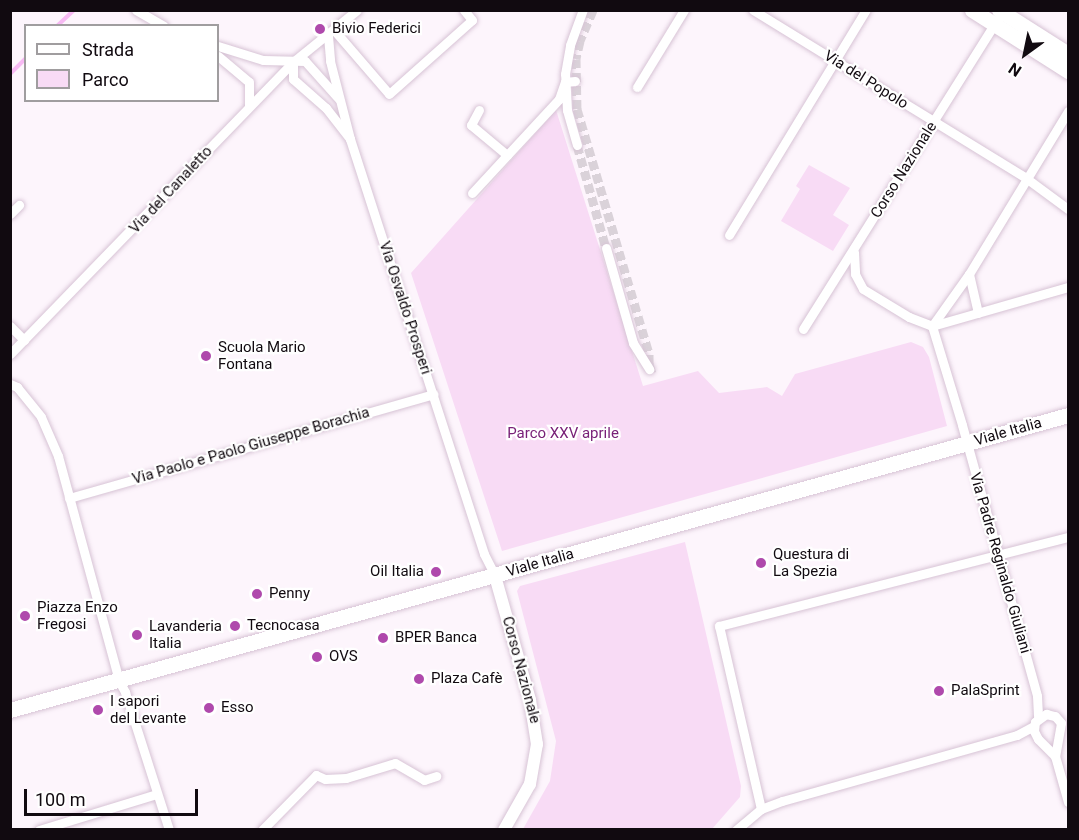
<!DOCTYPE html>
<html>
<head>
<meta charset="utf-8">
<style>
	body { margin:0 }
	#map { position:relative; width:1079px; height:840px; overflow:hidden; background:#fdf5fc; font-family:Roboto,sans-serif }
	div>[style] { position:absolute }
	.green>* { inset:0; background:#f8dbf5 }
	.stream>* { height:4px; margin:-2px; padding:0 2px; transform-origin:2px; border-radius:2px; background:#f7b9f3 }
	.minor-tunnel>* { height:9px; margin-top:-4.5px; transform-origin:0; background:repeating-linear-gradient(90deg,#dad2d9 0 9px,transparent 0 13.5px) }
	.roads { filter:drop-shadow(0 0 2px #d7c3d5) drop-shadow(0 0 2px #d7c3d5) }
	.minor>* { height:9px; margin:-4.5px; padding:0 4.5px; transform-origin:4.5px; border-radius:4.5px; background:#fff }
	.tertiary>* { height:12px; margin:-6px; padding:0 6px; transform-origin:6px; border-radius:6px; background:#fff }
	.primary>* { height:15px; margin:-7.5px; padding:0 7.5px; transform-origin:7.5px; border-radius:7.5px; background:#fff }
	.dots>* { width:16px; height:16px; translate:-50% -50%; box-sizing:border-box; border:3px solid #fff; border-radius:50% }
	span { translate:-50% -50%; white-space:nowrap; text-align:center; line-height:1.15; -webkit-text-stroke:4.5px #fff; paint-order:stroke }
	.poi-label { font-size:15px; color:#110a10 }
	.left { translate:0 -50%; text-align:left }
	.right { translate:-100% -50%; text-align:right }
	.street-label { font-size:15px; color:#110a10 }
	.park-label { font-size:15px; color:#792178 }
	.frame { position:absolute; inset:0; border:12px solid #110a10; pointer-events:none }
	.legend { position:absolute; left:24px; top:24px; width:195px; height:78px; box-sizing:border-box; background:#fff; border:2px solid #a09d9f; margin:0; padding:8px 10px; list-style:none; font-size:18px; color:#110a10 }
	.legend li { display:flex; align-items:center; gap:12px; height:30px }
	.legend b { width:30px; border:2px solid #a09d9f }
	.north { position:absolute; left:995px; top:24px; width:60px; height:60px; -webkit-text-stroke:4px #fff; paint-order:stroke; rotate:213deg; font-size:16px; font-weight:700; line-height:24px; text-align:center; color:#110a10 }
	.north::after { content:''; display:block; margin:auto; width:21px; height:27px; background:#110a10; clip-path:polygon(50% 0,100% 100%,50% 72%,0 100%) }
	.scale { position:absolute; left:24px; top:789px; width:174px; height:27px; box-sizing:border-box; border:3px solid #110a10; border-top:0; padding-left:8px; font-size:18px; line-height:21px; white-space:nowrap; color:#110a10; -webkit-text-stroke:4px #fff; paint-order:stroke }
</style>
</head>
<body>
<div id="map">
	<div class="green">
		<i style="clip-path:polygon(556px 110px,643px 386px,698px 371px,719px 393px,767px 387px,782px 396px,795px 374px,911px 342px,923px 347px,929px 357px,947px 426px,502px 551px,411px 273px)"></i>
		<i style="clip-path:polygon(809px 165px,850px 188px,833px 215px,849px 225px,833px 251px,781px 221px,800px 189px,796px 186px)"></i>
		<i style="clip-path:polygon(685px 542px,741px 786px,740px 797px,712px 829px,523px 829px,550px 781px,556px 741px,517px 591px,520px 586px)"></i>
	</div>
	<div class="stream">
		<i style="left:57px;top:26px;width:23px;rotate:-43deg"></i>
		<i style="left:10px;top:74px;width:23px;rotate:-45deg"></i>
	</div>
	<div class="minor-tunnel">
		<i style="left:593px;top:10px;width:34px;rotate:113deg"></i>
		<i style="left:580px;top:41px;width:18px;rotate:103deg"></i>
		<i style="left:576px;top:59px;width:50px;rotate:88.9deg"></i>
		<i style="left:577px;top:109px;width:255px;rotate:73.6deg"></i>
		<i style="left:649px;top:354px;width:15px;rotate:90deg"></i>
		<i style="left:649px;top:369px;width:6px;rotate:-18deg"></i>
		<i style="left:577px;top:145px;width:107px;rotate:74.3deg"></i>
	</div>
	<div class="roads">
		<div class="minor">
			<i style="left:136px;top:10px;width:32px;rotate:30deg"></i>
			<i style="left:753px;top:10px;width:321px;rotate:31.6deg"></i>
			<i style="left:1026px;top:178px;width:52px;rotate:36.4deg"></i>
			<i style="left:334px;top:30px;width:84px;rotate:49.3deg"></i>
			<i style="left:389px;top:94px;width:111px;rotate:-41.7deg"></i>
			<i style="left:472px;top:20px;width:13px;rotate:-129deg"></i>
			<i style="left:328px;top:36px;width:25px;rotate:85deg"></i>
			<i style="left:330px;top:61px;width:81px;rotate:75.6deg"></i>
			<i style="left:350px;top:139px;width:436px;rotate:72.1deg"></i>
			<i style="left:484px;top:554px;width:25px;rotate:63deg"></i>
			<i style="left:218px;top:46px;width:47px;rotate:17.3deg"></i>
			<i style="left:263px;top:60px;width:42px;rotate:1.4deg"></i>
			<i style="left:305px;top:61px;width:51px;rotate:48.2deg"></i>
			<i style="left:218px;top:56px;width:40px;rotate:40deg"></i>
			<i style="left:249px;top:82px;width:24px;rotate:90deg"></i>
			<i style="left:293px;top:62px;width:17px;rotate:90deg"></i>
			<i style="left:293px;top:79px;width:44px;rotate:41.3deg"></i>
			<i style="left:326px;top:108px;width:39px;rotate:52deg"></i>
			<i style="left:637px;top:87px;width:90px;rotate:-58.6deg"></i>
			<i style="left:479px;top:110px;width:17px;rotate:118deg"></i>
			<i style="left:471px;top:125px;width:47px;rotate:39.8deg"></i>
			<i style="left:577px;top:145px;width:36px;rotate:-106deg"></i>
			<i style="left:567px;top:110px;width:36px;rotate:-93deg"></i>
			<i style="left:565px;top:74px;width:29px;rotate:-80deg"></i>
			<i style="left:570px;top:45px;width:37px;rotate:-70deg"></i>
			<i style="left:472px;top:193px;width:128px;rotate:-47.2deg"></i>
			<i style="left:559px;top:99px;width:18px;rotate:-71deg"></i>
			<i style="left:565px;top:82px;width:10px;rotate:-6deg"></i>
			<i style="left:10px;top:214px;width:13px;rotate:-45deg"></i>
			<i style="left:729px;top:235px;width:263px;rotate:-58.7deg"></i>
			<i style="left:606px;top:248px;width:99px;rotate:74.1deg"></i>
			<i style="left:633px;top:343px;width:31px;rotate:58deg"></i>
			<i style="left:854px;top:252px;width:22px;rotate:87deg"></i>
			<i style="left:855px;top:274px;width:17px;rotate:62deg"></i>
			<i style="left:863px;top:289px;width:54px;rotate:31.3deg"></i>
			<i style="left:909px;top:317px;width:25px;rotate:21deg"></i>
			<i style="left:969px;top:274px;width:40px;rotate:77deg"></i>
			<i style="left:10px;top:326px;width:20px;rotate:45deg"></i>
			<i style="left:932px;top:326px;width:103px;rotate:73.1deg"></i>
			<i style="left:962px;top:425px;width:281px;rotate:74.5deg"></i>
			<i style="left:1037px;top:696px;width:22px;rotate:87deg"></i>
			<i style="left:932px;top:326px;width:64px;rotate:-54.6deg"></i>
			<i style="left:969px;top:274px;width:191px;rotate:-58.7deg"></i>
			<i style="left:932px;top:326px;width:141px;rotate:-16deg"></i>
			<i style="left:803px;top:329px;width:365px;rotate:-57.9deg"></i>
			<i style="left:10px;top:354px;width:407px;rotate:-45.9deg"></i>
			<i style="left:293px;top:62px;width:82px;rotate:-39.1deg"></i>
			<i style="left:10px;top:384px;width:8px;rotate:23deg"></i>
			<i style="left:17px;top:387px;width:38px;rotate:51deg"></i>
			<i style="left:41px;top:417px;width:43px;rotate:66.4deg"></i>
			<i style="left:58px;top:456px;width:233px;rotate:74.8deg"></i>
			<i style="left:119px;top:681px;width:13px;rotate:61deg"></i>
			<i style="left:125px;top:692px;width:145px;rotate:72.3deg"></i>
			<i style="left:69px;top:498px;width:379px;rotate:-15.9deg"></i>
			<i style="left:1055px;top:756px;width:24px;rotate:-135deg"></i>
			<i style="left:1038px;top:739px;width:9px;rotate:-117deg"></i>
			<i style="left:1034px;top:731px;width:9px;rotate:-84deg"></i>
			<i style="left:1035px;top:722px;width:14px;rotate:-36deg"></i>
			<i style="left:1046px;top:714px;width:9px;rotate:13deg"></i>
			<i style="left:1055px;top:716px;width:9px;rotate:49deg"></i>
			<i style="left:1061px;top:723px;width:34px;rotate:100deg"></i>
			<i style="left:1055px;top:756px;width:48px;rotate:74.2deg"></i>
			<i style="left:761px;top:809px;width:188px;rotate:-102.9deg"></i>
			<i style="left:719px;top:626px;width:360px;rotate:-14.3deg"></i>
			<i style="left:39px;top:830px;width:123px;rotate:-17deg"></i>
			<i style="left:262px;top:830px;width:77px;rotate:-45.5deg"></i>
			<i style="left:316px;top:775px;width:10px;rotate:24deg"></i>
			<i style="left:325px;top:779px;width:21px;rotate:-3deg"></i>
			<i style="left:346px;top:778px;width:51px;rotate:-17deg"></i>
			<i style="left:395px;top:763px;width:34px;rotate:30deg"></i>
			<i style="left:424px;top:780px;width:13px;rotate:-18deg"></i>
			<i style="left:736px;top:830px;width:33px;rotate:-40deg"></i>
			<i style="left:761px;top:809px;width:22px;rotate:-21deg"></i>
			<i style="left:782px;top:801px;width:244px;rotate:-15.7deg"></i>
			<i style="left:1017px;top:735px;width:19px;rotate:-28deg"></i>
		</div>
		<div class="tertiary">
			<i style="left:495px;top:576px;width:129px;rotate:74.2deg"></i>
			<i style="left:530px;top:700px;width:45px;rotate:81deg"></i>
			<i style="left:537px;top:744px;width:41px;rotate:99.9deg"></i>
			<i style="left:530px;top:784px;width:53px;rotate:119.5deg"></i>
		</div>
		<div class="primary">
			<i style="left:972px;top:10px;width:114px;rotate:32.4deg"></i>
			<i style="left:999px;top:10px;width:82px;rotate:32.5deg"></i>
			<i style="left:10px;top:710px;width:1098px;rotate:-15.58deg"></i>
		</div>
	</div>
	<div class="dots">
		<i style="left:320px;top:29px;background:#af49ac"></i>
		<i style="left:206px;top:356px;background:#af49ac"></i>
		<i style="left:761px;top:563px;background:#af49ac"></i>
		<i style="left:436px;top:572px;background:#af49ac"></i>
		<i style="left:257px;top:594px;background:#af49ac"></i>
		<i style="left:25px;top:616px;background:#af49ac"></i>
		<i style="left:235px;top:626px;background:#af49ac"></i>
		<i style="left:137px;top:635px;background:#af49ac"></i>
		<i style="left:383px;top:638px;background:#af49ac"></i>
		<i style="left:317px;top:657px;background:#af49ac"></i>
		<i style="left:419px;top:679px;background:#af49ac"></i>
		<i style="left:939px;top:691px;background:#af49ac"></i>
		<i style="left:209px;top:708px;background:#af49ac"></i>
		<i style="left:98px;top:710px;background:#af49ac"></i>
	</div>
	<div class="poi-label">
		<span class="left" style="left:332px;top:29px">Bivio Federici</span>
		<span class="left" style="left:218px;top:356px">Scuola Mario<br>Fontana</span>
		<span class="left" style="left:773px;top:563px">Questura di<br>La Spezia</span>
		<span class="right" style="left:424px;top:572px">Oil Italia</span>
		<span class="left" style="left:269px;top:594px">Penny</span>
		<span class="left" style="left:37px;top:616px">Piazza Enzo<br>Fregosi</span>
		<span class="left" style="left:149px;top:635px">Lavanderia<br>Italia</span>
		<span class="left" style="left:247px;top:626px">Tecnocasa</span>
		<span class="left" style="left:395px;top:638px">BPER Banca</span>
		<span class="left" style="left:329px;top:657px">OVS</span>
		<span class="left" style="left:431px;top:679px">Plaza Cafè</span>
		<span class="left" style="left:951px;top:691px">PalaSprint</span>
		<span class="left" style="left:110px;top:710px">I sapori<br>del Levante</span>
		<span class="left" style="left:221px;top:708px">Esso</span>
	</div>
	<div class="street-label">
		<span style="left:866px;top:80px;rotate:32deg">Via del Popolo</span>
		<span style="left:904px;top:170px;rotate:-58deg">Corso Nazionale</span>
		<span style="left:171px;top:190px;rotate:-47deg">Via del Canaletto</span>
		<span style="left:405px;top:308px;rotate:72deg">Via Osvaldo Prosperi</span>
		<span style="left:1008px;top:432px;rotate:-16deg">Viale Italia</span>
		<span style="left:251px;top:446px;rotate:-16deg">Via Paolo e Paolo Giuseppe Borachia</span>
		<span style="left:540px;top:563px;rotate:-16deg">Viale Italia</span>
		<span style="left:1000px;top:563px;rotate:74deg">Via Padre Reginaldo Giuliani</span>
		<span style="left:521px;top:670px;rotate:75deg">Corso Nazionale</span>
	</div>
	<div class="park-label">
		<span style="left:563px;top:434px">Parco XXV aprile</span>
	</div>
	<div class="frame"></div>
	<ul class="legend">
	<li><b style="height:8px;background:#fff"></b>Strada</li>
	<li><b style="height:16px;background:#f8dbf5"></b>Parco</li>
	</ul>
	<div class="north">N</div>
	<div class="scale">100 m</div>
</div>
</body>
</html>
